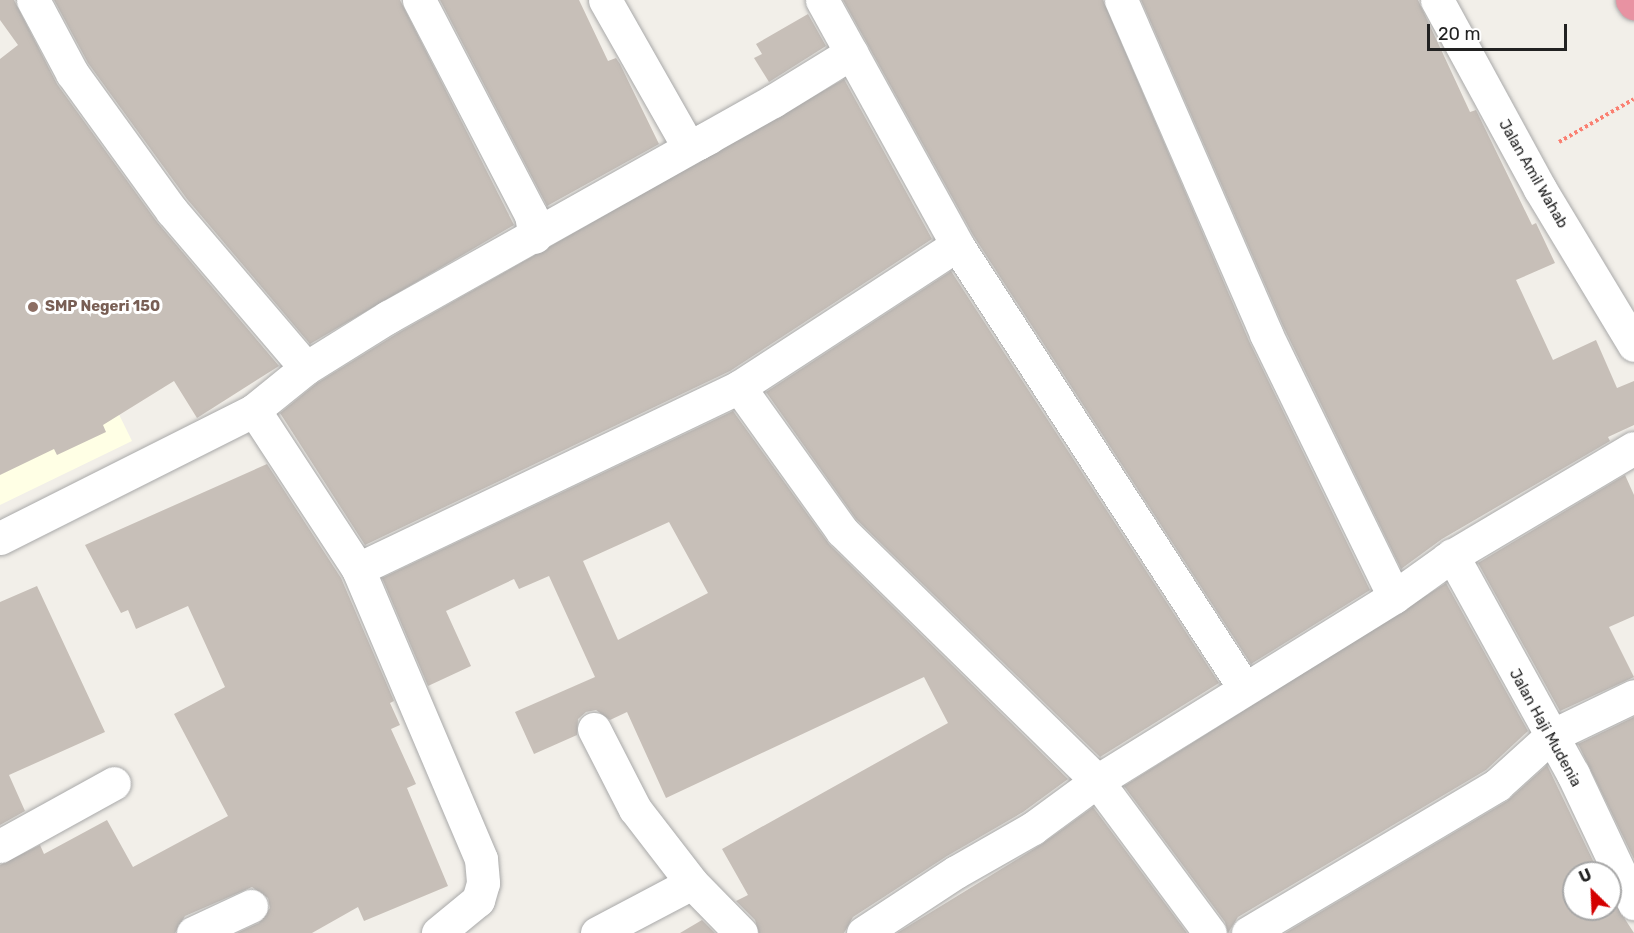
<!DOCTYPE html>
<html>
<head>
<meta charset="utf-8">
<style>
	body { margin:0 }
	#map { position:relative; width:1634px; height:933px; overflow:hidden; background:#f2efe9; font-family:Rubik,sans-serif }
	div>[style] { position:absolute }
	.education>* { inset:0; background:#ffffe5 }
	.building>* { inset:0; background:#c7bfb8 }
	.path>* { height:4px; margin-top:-2px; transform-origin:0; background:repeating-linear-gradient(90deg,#fa8072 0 3px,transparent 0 6px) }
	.roads { filter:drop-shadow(0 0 2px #a9a9a9) drop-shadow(0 0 2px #a9a9a9) }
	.minor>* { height:33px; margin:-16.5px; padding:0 16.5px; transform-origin:16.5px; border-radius:16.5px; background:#fff }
	.motorway>* { height:33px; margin:-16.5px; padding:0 16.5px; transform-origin:16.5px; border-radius:16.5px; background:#e892a2 }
	.dots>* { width:16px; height:16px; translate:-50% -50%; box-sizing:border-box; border:3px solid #fff; border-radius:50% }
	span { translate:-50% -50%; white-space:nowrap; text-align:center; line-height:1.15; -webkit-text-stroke:6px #fff; paint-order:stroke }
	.street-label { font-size:15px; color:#222 }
	.education-label { font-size:15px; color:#785e54; font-weight:700 }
	.left { translate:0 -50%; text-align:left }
	.north { position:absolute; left:1562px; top:861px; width:60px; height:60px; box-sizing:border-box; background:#fff; border:2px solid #a7a7a7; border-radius:50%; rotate:336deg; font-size:16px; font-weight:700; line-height:24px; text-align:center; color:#222 }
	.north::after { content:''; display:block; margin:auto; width:21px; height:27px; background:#d40000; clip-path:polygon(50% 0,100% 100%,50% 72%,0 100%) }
	.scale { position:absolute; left:1427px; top:24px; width:140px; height:27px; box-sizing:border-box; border:3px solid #222; border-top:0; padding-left:8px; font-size:18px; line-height:21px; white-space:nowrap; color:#222; -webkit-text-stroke:4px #fff; paint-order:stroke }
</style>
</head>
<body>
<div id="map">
	<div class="education">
		<i style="clip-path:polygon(0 172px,132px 441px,0 505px)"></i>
	</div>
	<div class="building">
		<i style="clip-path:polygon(0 0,14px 0,57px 84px,157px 222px,279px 366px,197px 418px,174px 381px,103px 425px,106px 432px,57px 455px,54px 449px,0 475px,0 59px,18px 45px,0 20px)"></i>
		<i style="clip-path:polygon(54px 0,400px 0,514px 225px,310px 344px,187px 199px,88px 63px)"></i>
		<i style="clip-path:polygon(440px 0,579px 0,608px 61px,616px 58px,620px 64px,659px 144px,547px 206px)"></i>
		<i style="clip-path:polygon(843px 0,1103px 0,1249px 341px,1370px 590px,1251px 664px,973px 235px)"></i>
		<i style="clip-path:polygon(1141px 0,1418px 0,1470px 112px,1476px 110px,1532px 225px,1536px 223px,1555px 263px,1516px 280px,1553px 360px,1596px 340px,1617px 388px,1634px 381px,1634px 425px,1608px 437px,1610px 441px,1442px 539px,1401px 569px,1283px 326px)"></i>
		<i style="clip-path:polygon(808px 14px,826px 46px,769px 82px,754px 58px,762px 54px,756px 44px)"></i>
		<i style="clip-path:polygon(844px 79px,932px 239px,730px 371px,365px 545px,280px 413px,317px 383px,398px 333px)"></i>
		<i style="clip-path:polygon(951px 271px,1219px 683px,1100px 757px,856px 519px,766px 392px)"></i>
		<i style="clip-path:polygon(evenodd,733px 411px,829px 544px,1068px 779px,1023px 812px,947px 856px,853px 917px,844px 933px,759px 933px,755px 920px,736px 901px,748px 895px,722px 849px,948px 723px,924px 677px,666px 798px,627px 712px,610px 720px,596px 710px,586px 712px,578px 719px,577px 735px,534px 754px,515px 712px,595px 677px,549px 576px,519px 589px,514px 579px,446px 611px,471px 666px,428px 686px,382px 578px,733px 411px,669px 522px,708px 593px,618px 640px,583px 561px,669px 522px)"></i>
		<i style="clip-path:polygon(267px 464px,341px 578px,394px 701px,390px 703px,400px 725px,391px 729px,416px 784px,407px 788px,448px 886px,364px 921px,358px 907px,312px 933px,237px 933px,259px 923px,270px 908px,268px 898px,252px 887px,185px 916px,175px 933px,0 933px,0 865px,40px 845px,44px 854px,107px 820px,133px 867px,228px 816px,174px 714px,225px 687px,188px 606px,136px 629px,128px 610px,121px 613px,85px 545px)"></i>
		<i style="clip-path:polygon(1625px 475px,1634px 495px,1634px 616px,1609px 627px,1634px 677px,1560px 711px,1478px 563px)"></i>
		<i style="clip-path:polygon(1446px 583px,1528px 731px,1486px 770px,1238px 917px,1228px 933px,1225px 922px,1124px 786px)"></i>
		<i style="clip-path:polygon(37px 586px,105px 732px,9px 775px,25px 811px,0 825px,0 602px)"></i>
		<i style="clip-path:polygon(1634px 717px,1634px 859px,1578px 744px)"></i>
		<i style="clip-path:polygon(1547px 765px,1599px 873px,1574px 873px,1574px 909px,1610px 909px,1610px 896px,1634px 933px,1285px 933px,1507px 801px)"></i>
		<i style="clip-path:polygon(1093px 807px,1187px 933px,897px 933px,1042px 844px)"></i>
		<i style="clip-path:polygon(702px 920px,715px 933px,680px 933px)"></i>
	</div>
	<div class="path">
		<i style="left:1559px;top:142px;width:86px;rotate:-29.8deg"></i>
	</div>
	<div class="roads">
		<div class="minor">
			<i style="left:33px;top:0;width:83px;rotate:61.9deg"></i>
			<i style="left:72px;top:73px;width:170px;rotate:54.1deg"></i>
			<i style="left:172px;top:211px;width:206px;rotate:49.5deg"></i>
			<i style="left:419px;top:0;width:242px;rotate:62.5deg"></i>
			<i style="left:531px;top:215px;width:22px;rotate:80deg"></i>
			<i style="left:605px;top:0;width:162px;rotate:60.4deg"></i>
			<i style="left:685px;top:141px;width:13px;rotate:9deg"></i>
			<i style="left:698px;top:143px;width:13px;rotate:-27deg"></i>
			<i style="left:822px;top:0;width:280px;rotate:61.1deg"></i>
			<i style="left:957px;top:245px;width:529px;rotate:57.03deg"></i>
			<i style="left:1121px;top:0;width:364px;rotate:66.5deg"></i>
			<i style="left:1266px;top:334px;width:292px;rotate:64deg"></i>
			<i style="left:1437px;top:0;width:215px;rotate:61.4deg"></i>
			<i style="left:1540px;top:189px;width:182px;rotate:58.9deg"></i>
			<i style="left:739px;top:387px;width:177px;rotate:54.4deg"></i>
			<i style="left:842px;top:531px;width:357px;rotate:44.4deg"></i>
			<i style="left:1097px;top:781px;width:189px;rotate:53.4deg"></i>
			<i style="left:254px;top:410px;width:190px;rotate:56.8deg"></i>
			<i style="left:358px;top:569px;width:315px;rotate:67deg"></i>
			<i style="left:481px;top:859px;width:24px;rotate:85deg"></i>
			<i style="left:483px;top:883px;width:18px;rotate:106deg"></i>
			<i style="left:478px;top:900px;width:52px;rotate:140.5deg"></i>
			<i style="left:0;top:538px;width:284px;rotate:-26.7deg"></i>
			<i style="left:254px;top:410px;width:67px;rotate:-38.9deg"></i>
			<i style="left:306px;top:368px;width:97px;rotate:-31.9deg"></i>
			<i style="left:388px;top:317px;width:441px;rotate:-29.3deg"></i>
			<i style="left:773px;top:101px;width:92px;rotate:-31.6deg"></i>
			<i style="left:1452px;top:555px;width:250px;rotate:61.1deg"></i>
			<i style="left:1573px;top:774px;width:143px;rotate:64.7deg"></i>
			<i style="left:358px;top:569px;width:422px;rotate:-25.5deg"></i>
			<i style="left:739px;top:387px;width:260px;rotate:-33.1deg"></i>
			<i style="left:594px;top:729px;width:90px;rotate:62.9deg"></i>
			<i style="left:635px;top:809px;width:93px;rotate:52.4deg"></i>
			<i style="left:692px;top:883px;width:70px;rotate:45.6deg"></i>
			<i style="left:0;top:846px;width:130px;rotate:-28.9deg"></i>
			<i style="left:193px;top:933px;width:64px;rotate:-25deg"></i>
			<i style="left:597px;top:933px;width:107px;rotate:-27.8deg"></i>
			<i style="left:863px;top:933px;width:111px;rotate:-33.3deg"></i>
			<i style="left:956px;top:872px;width:89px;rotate:-29.7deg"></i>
			<i style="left:1033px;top:828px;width:79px;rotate:-36.3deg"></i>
			<i style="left:1097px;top:781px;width:349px;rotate:-31.8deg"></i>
			<i style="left:1394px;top:597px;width:65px;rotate:-35.6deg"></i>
			<i style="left:1447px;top:559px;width:217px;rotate:-30.7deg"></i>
			<i style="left:1248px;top:933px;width:290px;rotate:-30.7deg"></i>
			<i style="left:1497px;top:785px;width:73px;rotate:-42.2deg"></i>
			<i style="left:1551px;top:736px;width:92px;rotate:-25.7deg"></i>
		</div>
		<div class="motorway">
			<i style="left:1632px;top:0;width:4px;rotate:56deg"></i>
		</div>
	</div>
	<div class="dots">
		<i style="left:33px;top:307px;background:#8d6e63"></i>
	</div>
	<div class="street-label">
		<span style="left:1533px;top:174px;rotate:60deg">Jalan Amil Wahab</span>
		<span style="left:1545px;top:728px;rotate:61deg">Jalan Haji Mudenia</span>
	</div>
	<div class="education-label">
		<span class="left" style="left:45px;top:307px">SMP Negeri 150</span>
	</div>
	<div class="north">U</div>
	<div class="scale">20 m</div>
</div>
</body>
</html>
